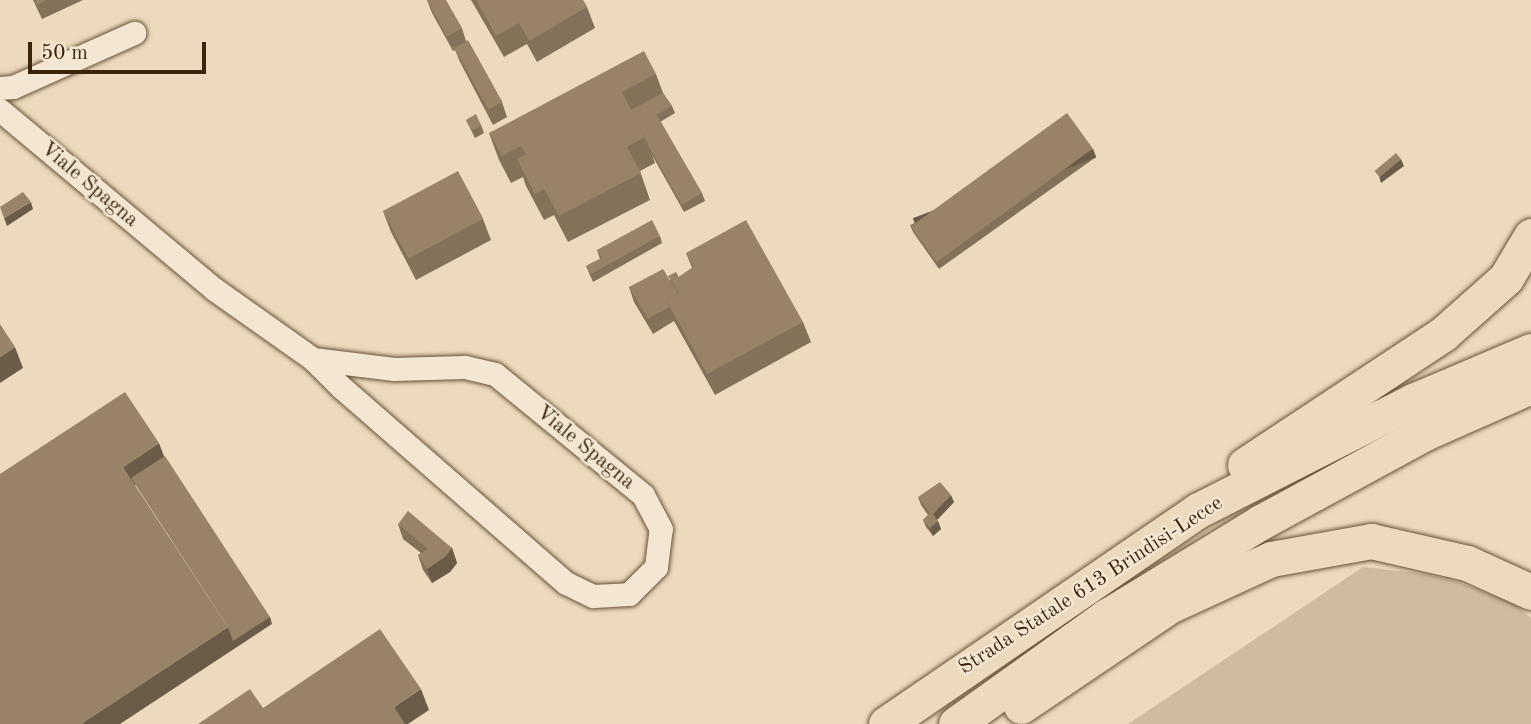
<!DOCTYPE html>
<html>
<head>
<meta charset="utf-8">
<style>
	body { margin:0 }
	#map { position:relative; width:1531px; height:724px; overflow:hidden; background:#eddabc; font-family:"Old Standard TT",serif }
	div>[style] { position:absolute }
	.green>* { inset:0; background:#cfbb9e }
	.roads { filter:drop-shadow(0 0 2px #685237) drop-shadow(0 0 2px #685237) }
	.minor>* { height:23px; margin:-11.5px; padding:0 11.5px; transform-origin:11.5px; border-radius:11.5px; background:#f3e7d3 }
	.highway>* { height:35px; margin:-17.5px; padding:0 17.5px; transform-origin:17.5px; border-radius:17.5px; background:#eddabc }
	.wall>* { inset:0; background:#837159 }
	.shaded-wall>* { inset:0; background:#6a5c48; transform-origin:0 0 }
	.building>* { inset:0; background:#988367; transform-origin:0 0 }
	span { translate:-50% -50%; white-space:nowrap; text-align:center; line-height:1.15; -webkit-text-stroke:5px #f3e7d3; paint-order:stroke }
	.street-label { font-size:21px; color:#3c240b }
	.scale { position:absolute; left:28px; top:42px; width:178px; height:32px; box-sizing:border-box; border:4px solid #3c240b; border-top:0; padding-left:9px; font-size:21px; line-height:24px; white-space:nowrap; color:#3c240b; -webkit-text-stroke:5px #f3e7d3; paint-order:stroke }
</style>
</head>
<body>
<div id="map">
	<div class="green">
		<i style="clip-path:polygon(1363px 567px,1427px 574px,1458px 582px,1514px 604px,1531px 618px,1531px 724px,1128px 724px)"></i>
	</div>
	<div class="roads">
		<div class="minor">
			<i style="left:0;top:88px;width:13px;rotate:-4deg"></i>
			<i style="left:13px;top:87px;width:133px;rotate:-24.1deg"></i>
			<i style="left:0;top:110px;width:279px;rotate:39.9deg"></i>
			<i style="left:214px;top:289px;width:121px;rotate:35.3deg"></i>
			<i style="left:313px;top:359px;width:40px;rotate:45deg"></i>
			<i style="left:341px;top:387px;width:298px;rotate:41.1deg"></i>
			<i style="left:566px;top:583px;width:30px;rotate:26deg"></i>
			<i style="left:593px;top:596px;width:36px;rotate:-3deg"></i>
			<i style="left:629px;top:594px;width:38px;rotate:-45deg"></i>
			<i style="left:656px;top:567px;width:38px;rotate:-83deg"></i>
			<i style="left:661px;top:529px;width:38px;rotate:-118deg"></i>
			<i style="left:643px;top:495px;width:191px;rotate:-140.7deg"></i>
			<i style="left:495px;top:374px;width:32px;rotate:-167deg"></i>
			<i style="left:464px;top:367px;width:70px;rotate:178.4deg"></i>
			<i style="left:394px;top:369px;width:82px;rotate:-173deg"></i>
		</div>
		<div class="highway">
			<i style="left:1245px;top:465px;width:237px;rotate:-33.5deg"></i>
			<i style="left:1443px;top:334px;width:84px;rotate:-41.6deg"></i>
			<i style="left:1506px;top:278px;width:49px;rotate:-59.2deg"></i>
			<i style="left:1021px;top:706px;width:181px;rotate:-34deg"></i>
			<i style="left:1171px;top:605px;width:110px;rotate:-24.7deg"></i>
			<i style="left:1271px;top:559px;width:102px;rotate:-10.2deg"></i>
			<i style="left:1371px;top:541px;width:98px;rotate:12.9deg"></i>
			<i style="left:1467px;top:563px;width:70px;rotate:24.4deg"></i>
			<i style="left:886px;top:724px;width:379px;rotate:-34.4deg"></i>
			<i style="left:1199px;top:510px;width:240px;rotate:-27deg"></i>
			<i style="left:1413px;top:401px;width:128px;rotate:-23deg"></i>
			<i style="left:956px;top:724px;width:186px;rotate:-35.6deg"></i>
			<i style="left:1107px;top:616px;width:180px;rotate:-31.4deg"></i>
			<i style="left:1261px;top:522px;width:189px;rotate:-28.5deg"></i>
			<i style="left:1427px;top:432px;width:114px;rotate:-23.9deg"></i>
		</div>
	</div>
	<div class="wall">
		<i style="clip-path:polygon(33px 0,83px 0,42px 19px)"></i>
		<i style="clip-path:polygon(427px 0,462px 28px,466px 41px,502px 102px,507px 117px,493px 125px,460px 62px,455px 50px,453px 51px,432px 13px)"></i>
		<i style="clip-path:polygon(471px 0,583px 0,587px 7px,595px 28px,537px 62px,527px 44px,504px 57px)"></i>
		<i style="clip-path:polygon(656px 74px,663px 93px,672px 106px,675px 113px,660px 122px,702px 193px,705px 201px,684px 212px,652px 155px,655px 163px,640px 171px,650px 200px,568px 242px,554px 215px,544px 220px,526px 186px,523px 177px,511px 183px,499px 160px,489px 133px)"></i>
		<i style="clip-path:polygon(466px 120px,481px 125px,484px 133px,475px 138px)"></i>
		<i style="clip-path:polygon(1093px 149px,1096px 157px,939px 269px,913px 232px,910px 225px)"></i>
		<i style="clip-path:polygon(383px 211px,483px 219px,491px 240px,416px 280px,391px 232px)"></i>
		<i style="clip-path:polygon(660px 236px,662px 243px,593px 282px,586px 266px,600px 259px,597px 250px)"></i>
		<i style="clip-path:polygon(686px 253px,803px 322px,811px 342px,715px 395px,674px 321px,653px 334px,634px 302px,629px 287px,670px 280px,679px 277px,692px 268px)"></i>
		<i style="clip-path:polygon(918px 497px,954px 502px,937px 520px,941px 529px,933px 536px,926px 527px,923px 520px,928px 515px,921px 505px)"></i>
		<i style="clip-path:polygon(398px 524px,452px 548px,457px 563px,450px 572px,432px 583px,423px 570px,418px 555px,421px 553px,403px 539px)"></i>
	</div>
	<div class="shaded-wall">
		<i style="left:1093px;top:149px;width:9px;height:193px;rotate:69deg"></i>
		<i style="clip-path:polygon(1401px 159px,1404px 166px,1381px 183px,1379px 176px)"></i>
		<i style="clip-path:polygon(31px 202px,33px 209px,7px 226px,4px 218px)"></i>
		<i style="clip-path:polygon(15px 347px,23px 368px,0 383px,0 357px)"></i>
		<i style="clip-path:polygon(159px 443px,167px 464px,132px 487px,123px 467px)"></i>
		<i style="clip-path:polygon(951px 495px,954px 502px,936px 521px,933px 514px)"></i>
		<i style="clip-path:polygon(938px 521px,941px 529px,933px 536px,930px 528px)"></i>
		<i style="clip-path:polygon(452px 548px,457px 563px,450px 572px,432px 583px,427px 569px)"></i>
		<i style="clip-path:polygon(270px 617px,272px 624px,120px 724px,81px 724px,228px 627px)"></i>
		<i style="clip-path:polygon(421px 689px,429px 710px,408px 724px,400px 724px,394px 707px)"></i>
	</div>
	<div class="building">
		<i style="clip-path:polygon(35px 0,47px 0,37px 5px)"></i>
		<i style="clip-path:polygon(427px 0,446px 0,462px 28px,447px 37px)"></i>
		<i style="clip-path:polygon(476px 0,583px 0,587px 7px,529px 41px,519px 23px,496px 36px)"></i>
		<i style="left:468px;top:40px;width:71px;height:16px;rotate:61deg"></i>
		<i style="clip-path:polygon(644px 51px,656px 74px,622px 92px,645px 137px,627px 147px,641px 173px,559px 216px,544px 189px,535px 194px,517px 159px,526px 155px,521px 146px,502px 156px,489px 133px)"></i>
		<i style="clip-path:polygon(663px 93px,672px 106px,657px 115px,702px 193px,682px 205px,649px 147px,645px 137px,631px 110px)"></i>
		<i style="left:1067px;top:113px;width:44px;height:193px;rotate:54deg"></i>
		<i style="clip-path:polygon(476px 114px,481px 125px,472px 131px,466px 120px)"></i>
		<i style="left:1396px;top:153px;width:8px;height:28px;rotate:50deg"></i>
		<i style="left:458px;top:171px;width:54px;height:85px;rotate:62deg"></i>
		<i style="clip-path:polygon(23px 192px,31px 202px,4px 218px,0 207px)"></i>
		<i style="clip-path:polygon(652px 220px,660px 236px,591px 274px,586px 266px,602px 258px,597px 250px)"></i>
		<i style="clip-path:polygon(746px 220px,803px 322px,707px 374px,666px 300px,679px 293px,668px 276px,676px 272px,679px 277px,693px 267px,686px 253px)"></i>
		<i style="clip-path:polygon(663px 269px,678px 293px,666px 300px,669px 307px,648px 319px,629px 287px)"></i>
		<i style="clip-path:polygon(0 324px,15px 347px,0 357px)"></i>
		<i style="clip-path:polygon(125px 392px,159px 443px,123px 467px,228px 627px,81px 724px,0 724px,0 474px)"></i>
		<i style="clip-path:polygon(165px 456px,270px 617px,233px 641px,228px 627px,131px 478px)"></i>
		<i style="clip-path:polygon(940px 482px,951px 495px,933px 514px,938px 521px,930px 528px,923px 520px,930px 513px,918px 497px)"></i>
		<i style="clip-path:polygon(408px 511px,452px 548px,445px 557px,427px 569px,418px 555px,428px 549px,398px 524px)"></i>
		<i style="clip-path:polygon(380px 629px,421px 689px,394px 707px,405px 724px,198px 724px,250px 689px,263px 708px)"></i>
	</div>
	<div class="street-label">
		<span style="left:89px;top:185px;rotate:40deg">Viale Spagna</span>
		<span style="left:585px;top:448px;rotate:39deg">Viale Spagna</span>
		<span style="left:1091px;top:586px;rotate:-33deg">Strada Statale 613 Brindisi-Lecce</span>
	</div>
	<div class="scale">50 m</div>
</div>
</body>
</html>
